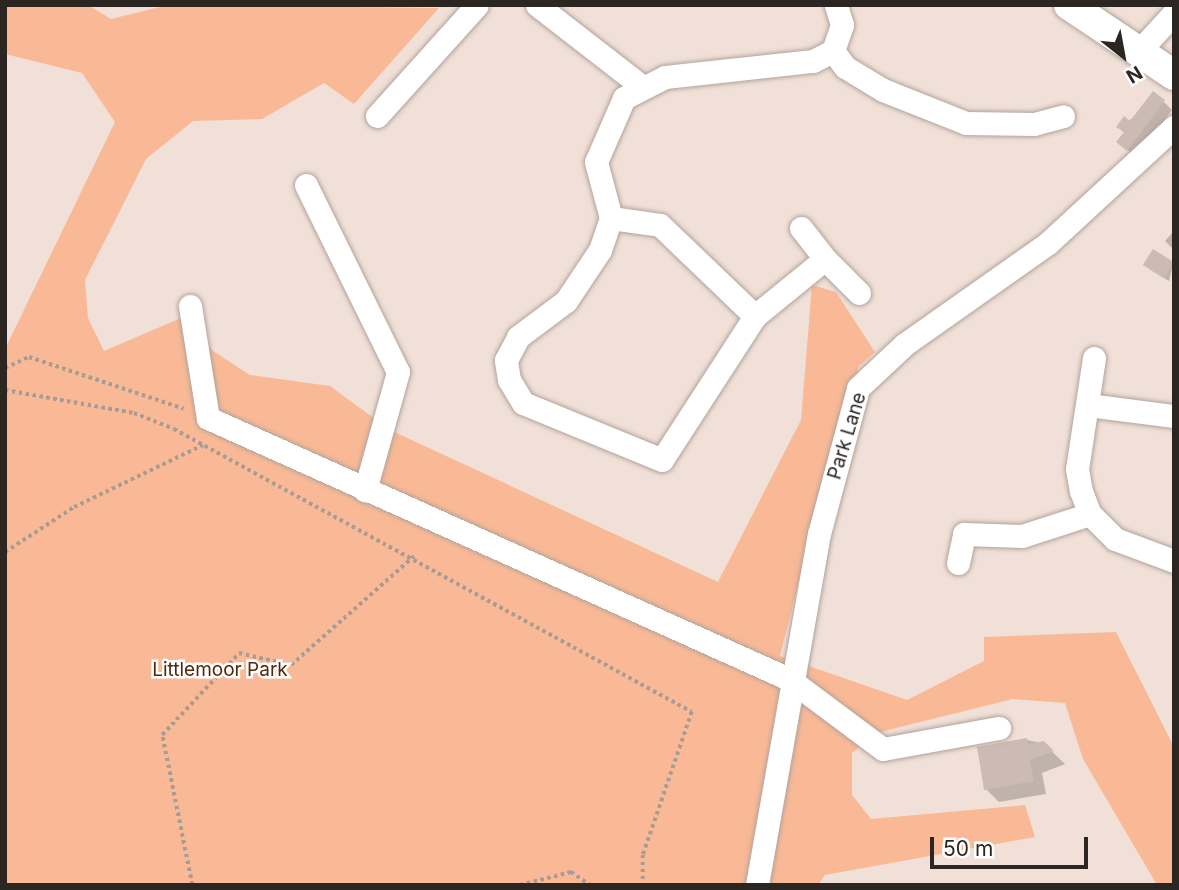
<!DOCTYPE html>
<html>
<head>
<meta charset="utf-8">
<style>
	body { margin:0 }
	#map { position:relative; width:1179px; height:890px; overflow:hidden; background:#f0e0d7; font-family:Inter,sans-serif }
	div>[style] { position:absolute }
	.green>* { inset:0; background:#f9b996 }
	.shadow>* { inset:0; background:#0003 }
	.building>* { inset:0; background:#cbbbb3; transform-origin:0 0 }
	.path>* { height:3.5px; margin-top:-1.75px; transform-origin:0; background:repeating-linear-gradient(90deg,#a79b94 0 3.5px,transparent 0 7px) }
	.roads { filter:drop-shadow(0 0 2px #b2a39b) drop-shadow(0 0 2px #b2a39b) }
	.minor>* { height:23px; margin:-11.5px; padding:0 11.5px; transform-origin:11.5px; border-radius:11.5px; background:#fff }
	.major>* { height:30px; margin:-15px; padding:0 15px; transform-origin:15px; border-radius:15px; background:#fff }
	span { translate:-50% -50%; white-space:nowrap; text-align:center; line-height:1.15; -webkit-text-stroke:5px #fff; paint-order:stroke }
	.street-label { font-size:19px; color:#2c2623 }
	.park-label { font-size:19px; color:#54270b }
	.frame { position:absolute; inset:0; border:7px solid #2c2623; pointer-events:none }
	.north { position:absolute; left:1088px; top:21px; width:70px; height:70px; -webkit-text-stroke:5px #fff; paint-order:stroke; rotate:149deg; font-size:19px; font-weight:700; line-height:28px; text-align:center; color:#2c2623 }
	.north::after { content:''; display:block; margin:auto; width:24px; height:32px; background:#2c2623; clip-path:polygon(50% 0,100% 100%,50% 72%,0 100%) }
	.scale { position:absolute; left:930px; top:837px; width:158px; height:32px; box-sizing:border-box; border:4px solid #2c2623; border-top:0; padding-left:9px; font-size:21px; line-height:24px; white-space:nowrap; color:#2c2623; -webkit-text-stroke:5px #fff; paint-order:stroke }
</style>
</head>
<body>
<div id="map">
	<div class="green">
		<i style="clip-path:polygon(5px 5px,88px 5px,111px 19px,168px 5px,439px 8px,354px 104px,324px 83px,262px 119px,193px 121px,146px 159px,85px 280px,88px 318px,104px 351px,181px 318px,213px 351px,250px 375px,330px 386px,390px 430px,718px 582px,801px 420px,812px 285px,836px 292px,875px 352px,859px 366px,838px 426px,780px 656px,907px 700px,984px 661px,984px 637px,1116px 632px,1174px 747px,1174px 885px,1157px 885px,1083px 759px,1065px 703px,1013px 699px,876px 733px,852px 753px,852px 795px,871px 819px,1025px 805px,1035px 837px,825px 875px,818px 885px,5px 885px,5px 349px,115px 122px,82px 73px,5px 54px)"></i>
	</div>
	<div class="shadow">
		<i style="clip-path:polygon(1164px 102px,1172px 110px,1137px 158px,1119px 142px,1125px 133px,1118px 126px)"></i>
		<i style="clip-path:polygon(1174px 231px,1174px 250px,1165px 241px)"></i>
		<i style="clip-path:polygon(1154px 251px,1173px 264px,1169px 281px,1149px 269px)"></i>
		<i style="clip-path:polygon(1026px 740px,1043px 743px,1065px 764px,1042px 773px,1046px 794px,999px 802px,986px 789px)"></i>
	</div>
	<div class="building">
		<i style="clip-path:polygon(1153px 91px,1165px 100px,1127px 151px,1116px 142px,1124px 132px,1116px 127px,1124px 116px,1130px 121px)"></i>
		<i style="left:1153px;top:249px;width:25px;height:19px;rotate:32deg"></i>
		<i style="clip-path:polygon(1027px 738px,1028px 744px,1044px 741px,1054px 751px,1030px 760px,1034px 781px,984px 790px,977px 747px)"></i>
	</div>
	<div class="path">
		<i style="left:5px;top:368px;width:26px;rotate:-25deg"></i>
		<i style="left:29px;top:357px;width:163px;rotate:18.5deg"></i>
		<i style="left:5px;top:390px;width:131px;rotate:10.1deg"></i>
		<i style="left:134px;top:413px;width:43px;rotate:21.8deg"></i>
		<i style="left:174px;top:429px;width:590px;rotate:28.65deg"></i>
		<i style="left:692px;top:712px;width:151px;rotate:108.9deg"></i>
		<i style="left:643px;top:855px;width:30px;rotate:90deg"></i>
		<i style="left:5px;top:552px;width:82px;rotate:-33.1deg"></i>
		<i style="left:74px;top:507px;width:143px;rotate:-25.7deg"></i>
		<i style="left:192px;top:885px;width:153px;rotate:-101.3deg"></i>
		<i style="left:162px;top:735px;width:112px;rotate:-46.8deg"></i>
		<i style="left:239px;top:653px;width:53px;rotate:13deg"></i>
		<i style="left:291px;top:665px;width:164px;rotate:-41.5deg"></i>
		<i style="left:520px;top:885px;width:53px;rotate:-14.3deg"></i>
		<i style="left:571px;top:872px;width:23px;rotate:34deg"></i>
	</div>
	<div class="roads">
		<div class="minor">
			<i style="left:537px;top:5px;width:135px;rotate:37.8deg"></i>
			<i style="left:833px;top:51px;width:20px;rotate:53deg"></i>
			<i style="left:845px;top:67px;width:44px;rotate:31.2deg"></i>
			<i style="left:883px;top:90px;width:89px;rotate:21.7deg"></i>
			<i style="left:966px;top:123px;width:68px;rotate:0.8deg"></i>
			<i style="left:1034px;top:124px;width:30px;rotate:-15deg"></i>
			<i style="left:1138px;top:52px;width:53px;rotate:-47.3deg"></i>
			<i style="left:377px;top:116px;width:149px;rotate:-48deg"></i>
			<i style="left:306px;top:185px;width:208px;rotate:63.8deg"></i>
			<i style="left:398px;top:372px;width:123px;rotate:105.6deg"></i>
			<i style="left:611px;top:218px;width:49px;rotate:8.1deg"></i>
			<i style="left:660px;top:225px;width:132px;rotate:43.8deg"></i>
			<i style="left:755px;top:316px;width:171px;rotate:122.9deg"></i>
			<i style="left:662px;top:460px;width:150px;rotate:-157.7deg"></i>
			<i style="left:523px;top:403px;width:27px;rotate:-121deg"></i>
			<i style="left:509px;top:380px;width:20px;rotate:-99deg"></i>
			<i style="left:506px;top:360px;width:26px;rotate:-62deg"></i>
			<i style="left:518px;top:337px;width:60px;rotate:-36.9deg"></i>
			<i style="left:566px;top:301px;width:61px;rotate:-56.3deg"></i>
			<i style="left:600px;top:250px;width:34px;rotate:-71deg"></i>
			<i style="left:611px;top:218px;width:58px;rotate:-105deg"></i>
			<i style="left:596px;top:162px;width:70px;rotate:-66.4deg"></i>
			<i style="left:624px;top:98px;width:46px;rotate:-27.1deg"></i>
			<i style="left:665px;top:77px;width:149px;rotate:-6.2deg"></i>
			<i style="left:813px;top:61px;width:22px;rotate:-27deg"></i>
			<i style="left:833px;top:51px;width:28px;rotate:-71deg"></i>
			<i style="left:842px;top:25px;width:21px;rotate:-107deg"></i>
			<i style="left:801px;top:228px;width:39px;rotate:52deg"></i>
			<i style="left:190px;top:306px;width:113px;rotate:80.9deg"></i>
			<i style="left:208px;top:418px;width:637px;rotate:24.19deg"></i>
			<i style="left:789px;top:679px;width:117px;rotate:36.7deg"></i>
			<i style="left:883px;top:749px;width:118px;rotate:-10.3deg"></i>
			<i style="left:755px;top:316px;width:90px;rotate:-39.2deg"></i>
			<i style="left:825px;top:259px;width:48px;rotate:45deg"></i>
			<i style="left:1094px;top:358px;width:112px;rotate:98.7deg"></i>
			<i style="left:1077px;top:469px;width:22px;rotate:80deg"></i>
			<i style="left:1081px;top:491px;width:25px;rotate:69deg"></i>
			<i style="left:1090px;top:514px;width:35px;rotate:45deg"></i>
			<i style="left:1115px;top:539px;width:63px;rotate:20.4deg"></i>
			<i style="left:1088px;top:405px;width:87px;rotate:7.3deg"></i>
			<i style="left:958px;top:563px;width:30px;rotate:-78deg"></i>
			<i style="left:964px;top:534px;width:58px;rotate:2deg"></i>
			<i style="left:1022px;top:536px;width:71px;rotate:-17.9deg"></i>
			<i style="left:757px;top:885px;width:356px;rotate:-80deg"></i>
			<i style="left:819px;top:534px;width:151px;rotate:-75deg"></i>
			<i style="left:858px;top:388px;width:64px;rotate:-43.1deg"></i>
			<i style="left:905px;top:344px;width:174px;rotate:-35.2deg"></i>
			<i style="left:1047px;top:244px;width:173px;rotate:-42.7deg"></i>
		</div>
		<div class="major">
			<i style="left:1069px;top:5px;width:126px;rotate:33.7deg"></i>
		</div>
	</div>
	<div class="street-label">
		<span style="left:847px;top:436px;rotate:-73deg">Park Lane</span>
	</div>
	<div class="park-label">
		<span style="left:220px;top:670px">Littlemoor Park</span>
	</div>
	<div class="frame"></div>
	<div class="north">N</div>
	<div class="scale">50 m</div>
</div>
</body>
</html>
